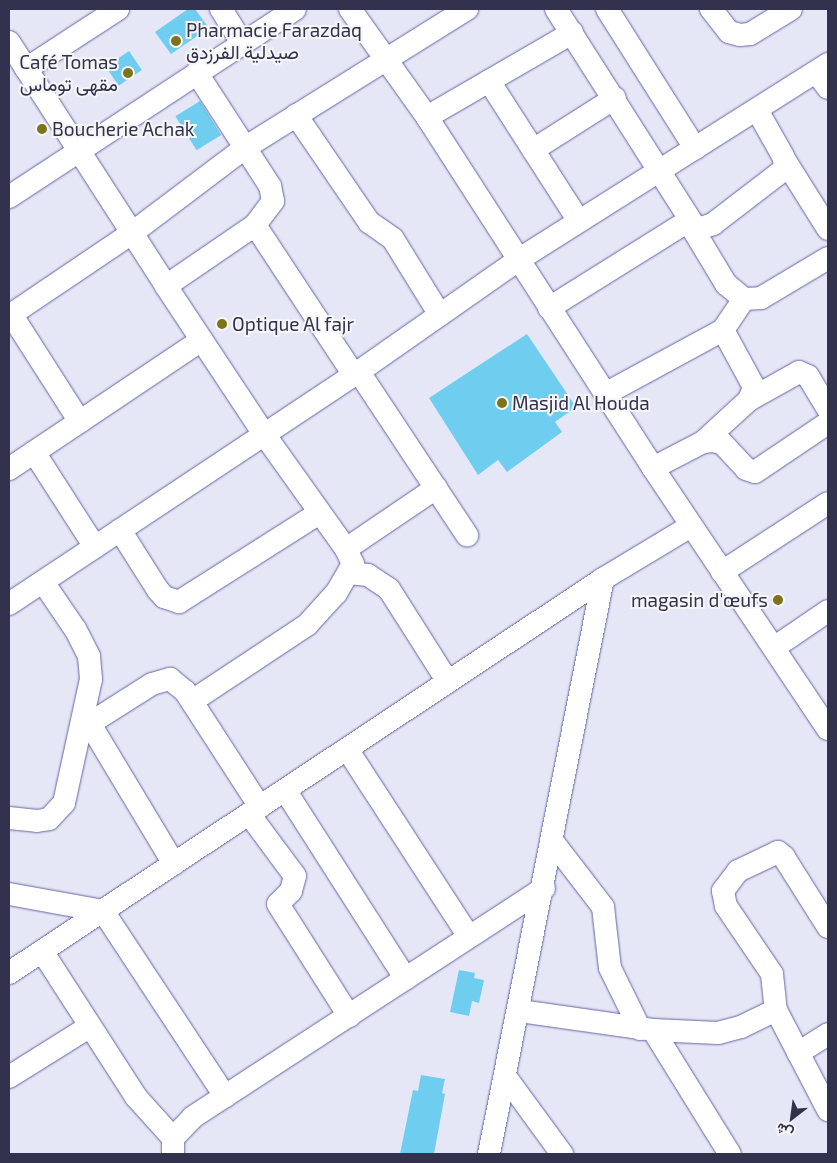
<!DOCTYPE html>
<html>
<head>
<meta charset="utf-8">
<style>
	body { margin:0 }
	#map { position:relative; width:837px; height:1163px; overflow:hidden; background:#e6e7f6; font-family:"Exo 2",Vazirmatn,sans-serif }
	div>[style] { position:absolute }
	.building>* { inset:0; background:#6fcdef; transform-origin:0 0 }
	.roads { filter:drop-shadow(0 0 1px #6765a6) drop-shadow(0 0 1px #6765a6) }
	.minor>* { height:22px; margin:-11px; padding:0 11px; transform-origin:11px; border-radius:11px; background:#fff }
	.dots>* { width:14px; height:14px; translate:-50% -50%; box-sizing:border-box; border:2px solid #f6f6f6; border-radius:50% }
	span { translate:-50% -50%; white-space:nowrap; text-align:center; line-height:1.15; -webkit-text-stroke:4px #f6f6f6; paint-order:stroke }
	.poi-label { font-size:19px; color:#32324f }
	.left { translate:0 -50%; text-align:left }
	.right { translate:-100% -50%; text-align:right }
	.frame { position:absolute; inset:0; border:10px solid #32324f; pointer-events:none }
	.north { position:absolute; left:767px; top:1093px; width:50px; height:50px; -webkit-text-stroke:4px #f6f6f6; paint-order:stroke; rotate:210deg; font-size:14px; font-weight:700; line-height:20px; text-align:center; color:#32324f }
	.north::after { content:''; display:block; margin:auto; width:18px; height:22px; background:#32324f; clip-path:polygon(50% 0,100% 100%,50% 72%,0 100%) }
</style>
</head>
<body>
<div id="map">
	<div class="building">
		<i style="clip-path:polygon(188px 9px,195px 9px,209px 28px,171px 54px,155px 32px)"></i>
		<i style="left:129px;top:51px;width:23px;height:28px;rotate:56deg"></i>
		<i style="left:200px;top:101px;width:40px;height:29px;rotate:58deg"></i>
		<i style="clip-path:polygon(527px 334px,576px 407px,555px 422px,562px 432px,507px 472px,498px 460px,478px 475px,429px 398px)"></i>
		<i style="clip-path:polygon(459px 970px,475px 973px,474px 978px,484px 980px,479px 1003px,472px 1001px,469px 1016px,450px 1012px)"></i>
		<i style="clip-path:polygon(421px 1075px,445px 1079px,442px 1093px,445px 1094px,434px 1154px,400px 1154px,413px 1090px,418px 1091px)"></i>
	</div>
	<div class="roads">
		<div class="minor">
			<i style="left:221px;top:9px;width:40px;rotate:58deg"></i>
			<i style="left:350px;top:9px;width:133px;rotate:54.5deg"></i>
			<i style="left:427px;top:117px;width:417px;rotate:57.2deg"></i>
			<i style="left:653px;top:468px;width:314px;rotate:56.2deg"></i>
			<i style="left:556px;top:9px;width:259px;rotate:57.5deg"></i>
			<i style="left:695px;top:227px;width:6px;rotate:9deg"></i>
			<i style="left:701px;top:228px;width:13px;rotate:-18deg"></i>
			<i style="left:713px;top:224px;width:92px;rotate:-37.5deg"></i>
			<i style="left:786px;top:168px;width:12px;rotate:-104deg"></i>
			<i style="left:783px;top:156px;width:53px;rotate:-119.5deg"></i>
			<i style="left:607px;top:9px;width:165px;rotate:57.7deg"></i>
			<i style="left:711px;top:9px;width:29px;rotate:52deg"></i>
			<i style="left:729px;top:32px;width:11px;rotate:15deg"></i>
			<i style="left:740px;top:35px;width:10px;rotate:-6deg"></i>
			<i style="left:750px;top:34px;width:48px;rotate:-31.4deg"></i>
			<i style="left:9px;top:42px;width:290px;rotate:57.2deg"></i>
			<i style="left:166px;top:286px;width:178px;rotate:56.5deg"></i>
			<i style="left:264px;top:434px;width:141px;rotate:54.5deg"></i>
			<i style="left:346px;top:549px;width:17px;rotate:65deg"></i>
			<i style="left:353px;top:564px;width:34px;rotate:120deg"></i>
			<i style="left:336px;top:593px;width:43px;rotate:132.2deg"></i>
			<i style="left:307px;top:625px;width:138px;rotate:146.5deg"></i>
			<i style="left:26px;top:69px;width:110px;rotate:-33.1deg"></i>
			<i style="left:816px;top:72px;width:20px;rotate:53deg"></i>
			<i style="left:489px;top:81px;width:166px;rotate:57.3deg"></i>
			<i style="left:296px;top:115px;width:130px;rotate:55.7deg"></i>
			<i style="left:369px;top:222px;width:29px;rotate:35deg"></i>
			<i style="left:393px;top:239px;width:89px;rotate:58.3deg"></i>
			<i style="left:427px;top:117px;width:168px;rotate:-30.1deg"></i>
			<i style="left:533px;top:150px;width:97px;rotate:-32.4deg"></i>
			<i style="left:786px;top:162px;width:79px;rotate:57.9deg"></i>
			<i style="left:9px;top:197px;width:342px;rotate:-33.3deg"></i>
			<i style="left:255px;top:225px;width:180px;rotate:56.6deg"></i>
			<i style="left:166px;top:286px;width:108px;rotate:-34.4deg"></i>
			<i style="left:255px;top:225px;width:30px;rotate:-53deg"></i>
			<i style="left:273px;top:201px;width:15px;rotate:-101deg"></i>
			<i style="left:270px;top:186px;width:135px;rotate:-122.9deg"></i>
			<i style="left:549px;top:308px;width:164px;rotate:-32deg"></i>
			<i style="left:688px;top:221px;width:74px;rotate:58.9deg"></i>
			<i style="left:726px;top:284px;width:23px;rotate:40deg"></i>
			<i style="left:744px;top:299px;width:17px;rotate:-3deg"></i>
			<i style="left:761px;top:298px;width:78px;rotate:-30.8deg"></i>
			<i style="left:11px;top:314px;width:128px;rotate:57.4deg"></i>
			<i style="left:9px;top:316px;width:148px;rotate:-34deg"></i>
			<i style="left:132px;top:233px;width:143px;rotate:-37deg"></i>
			<i style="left:246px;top:147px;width:261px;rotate:-32deg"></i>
			<i style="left:359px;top:372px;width:196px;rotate:56.5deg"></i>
			<i style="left:605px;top:394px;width:134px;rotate:-28.5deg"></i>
			<i style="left:723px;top:330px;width:37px;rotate:-56deg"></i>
			<i style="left:749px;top:400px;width:57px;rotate:-29.2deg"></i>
			<i style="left:799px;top:372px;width:10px;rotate:24deg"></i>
			<i style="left:808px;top:376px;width:39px;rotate:59deg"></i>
			<i style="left:703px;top:442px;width:62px;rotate:-42.4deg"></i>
			<i style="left:749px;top:400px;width:14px;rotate:-69deg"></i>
			<i style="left:754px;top:387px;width:65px;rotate:-118.5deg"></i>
			<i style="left:34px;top:452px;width:113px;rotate:57.3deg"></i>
			<i style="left:653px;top:468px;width:56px;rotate:-27.5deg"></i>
			<i style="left:703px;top:442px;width:10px;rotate:-6deg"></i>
			<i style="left:713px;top:441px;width:9px;rotate:13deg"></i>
			<i style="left:722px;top:443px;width:35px;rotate:47deg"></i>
			<i style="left:746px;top:469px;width:9px;rotate:18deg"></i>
			<i style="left:755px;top:472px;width:88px;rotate:-33.9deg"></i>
			<i style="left:9px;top:469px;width:232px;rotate:-33.8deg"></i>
			<i style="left:120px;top:530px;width:71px;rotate:57.7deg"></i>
			<i style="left:158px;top:590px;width:9px;rotate:49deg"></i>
			<i style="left:164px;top:597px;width:16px;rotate:18deg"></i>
			<i style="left:179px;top:602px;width:166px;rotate:-32.4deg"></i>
			<i style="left:346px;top:549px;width:109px;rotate:-34.1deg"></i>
			<i style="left:722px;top:572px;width:126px;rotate:-33.1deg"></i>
			<i style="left:349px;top:573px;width:19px;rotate:6deg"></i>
			<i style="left:368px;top:575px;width:25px;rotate:34deg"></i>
			<i style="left:389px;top:589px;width:110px;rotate:57.6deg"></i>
			<i style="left:9px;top:604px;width:414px;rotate:-33.6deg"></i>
			<i style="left:354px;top:375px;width:200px;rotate:-35deg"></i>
			<i style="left:518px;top:260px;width:367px;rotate:-32.3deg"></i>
			<i style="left:775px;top:647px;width:64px;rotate:-34.2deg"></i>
			<i style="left:90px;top:724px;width:163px;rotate:59deg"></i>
			<i style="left:81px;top:729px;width:84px;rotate:-32.4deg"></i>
			<i style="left:152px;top:684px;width:19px;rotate:-16deg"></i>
			<i style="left:170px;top:679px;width:19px;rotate:39deg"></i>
			<i style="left:185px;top:691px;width:138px;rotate:57.1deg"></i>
			<i style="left:347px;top:749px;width:224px;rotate:57deg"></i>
			<i style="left:285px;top:790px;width:224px;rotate:57.4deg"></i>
			<i style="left:249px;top:814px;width:77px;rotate:53.4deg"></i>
			<i style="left:295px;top:876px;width:16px;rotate:105deg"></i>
			<i style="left:291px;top:891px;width:18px;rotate:135deg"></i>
			<i style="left:278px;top:904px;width:133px;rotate:57.6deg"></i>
			<i style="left:9px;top:818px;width:28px;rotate:6deg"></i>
			<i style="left:37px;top:821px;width:12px;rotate:-9deg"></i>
			<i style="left:49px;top:819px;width:22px;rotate:-47deg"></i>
			<i style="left:64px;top:803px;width:127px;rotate:-77.7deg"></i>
			<i style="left:91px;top:679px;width:23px;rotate:-95deg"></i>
			<i style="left:89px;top:656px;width:30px;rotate:-117deg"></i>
			<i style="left:75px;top:629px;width:57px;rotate:-124.2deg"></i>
			<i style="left:553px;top:842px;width:82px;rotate:52.4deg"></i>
			<i style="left:603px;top:907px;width:61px;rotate:83.5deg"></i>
			<i style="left:610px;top:968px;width:68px;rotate:63.8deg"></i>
			<i style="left:9px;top:894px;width:96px;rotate:10.3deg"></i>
			<i style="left:103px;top:911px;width:222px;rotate:56.6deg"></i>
			<i style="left:828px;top:927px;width:83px;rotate:-122.2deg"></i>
			<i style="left:784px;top:857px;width:8px;rotate:-140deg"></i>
			<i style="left:778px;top:852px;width:44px;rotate:154.6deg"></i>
			<i style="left:738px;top:871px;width:25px;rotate:127deg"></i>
			<i style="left:723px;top:891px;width:15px;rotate:79deg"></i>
			<i style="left:726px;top:906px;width:82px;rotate:55.9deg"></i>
			<i style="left:772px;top:974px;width:36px;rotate:84deg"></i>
			<i style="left:776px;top:1010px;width:113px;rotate:62.5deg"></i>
			<i style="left:42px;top:951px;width:174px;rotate:57.2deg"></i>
			<i style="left:136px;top:1097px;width:55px;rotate:47.9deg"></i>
			<i style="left:9px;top:973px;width:713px;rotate:-33.56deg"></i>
			<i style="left:603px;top:579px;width:103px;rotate:-31.1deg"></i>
			<i style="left:520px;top:1011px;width:134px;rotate:8.1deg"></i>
			<i style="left:653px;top:1030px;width:65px;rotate:2.6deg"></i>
			<i style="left:718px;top:1033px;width:24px;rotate:-15deg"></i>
			<i style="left:741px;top:1027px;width:39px;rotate:-26deg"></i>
			<i style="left:653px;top:1030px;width:146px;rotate:58.2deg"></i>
			<i style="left:798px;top:1053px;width:36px;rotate:-32deg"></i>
			<i style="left:505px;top:1076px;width:97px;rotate:53.8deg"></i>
			<i style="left:9px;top:1077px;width:94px;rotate:-32deg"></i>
			<i style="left:173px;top:1154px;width:16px;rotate:-90deg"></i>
			<i style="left:173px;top:1138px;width:29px;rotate:-46deg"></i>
			<i style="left:193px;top:1117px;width:419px;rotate:-33.1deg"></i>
			<i style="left:489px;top:1154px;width:586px;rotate:-78.79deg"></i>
		</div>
	</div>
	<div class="dots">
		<i style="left:176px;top:41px;background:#7c7418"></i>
		<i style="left:128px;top:73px;background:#7c7418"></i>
		<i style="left:42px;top:129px;background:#7c7418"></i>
		<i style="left:222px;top:324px;background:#7c7418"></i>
		<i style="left:502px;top:403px;background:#7c7418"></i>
		<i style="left:778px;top:600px;background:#7c7418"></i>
	</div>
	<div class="poi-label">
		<span class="left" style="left:186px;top:41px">Pharmacie Farazdaq<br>صيدلية الفرزدق</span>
		<span class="right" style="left:118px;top:73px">Café Tomas<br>مقهى توماس</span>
		<span class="left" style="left:52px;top:129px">Boucherie Achak</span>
		<span class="left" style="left:232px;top:324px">Optique Al fajr</span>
		<span class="left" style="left:512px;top:403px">Masjid Al Houda</span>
		<span class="right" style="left:768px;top:600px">magasin d'œufs</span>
	</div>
	<div class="frame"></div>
	<div class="north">ش</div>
</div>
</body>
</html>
